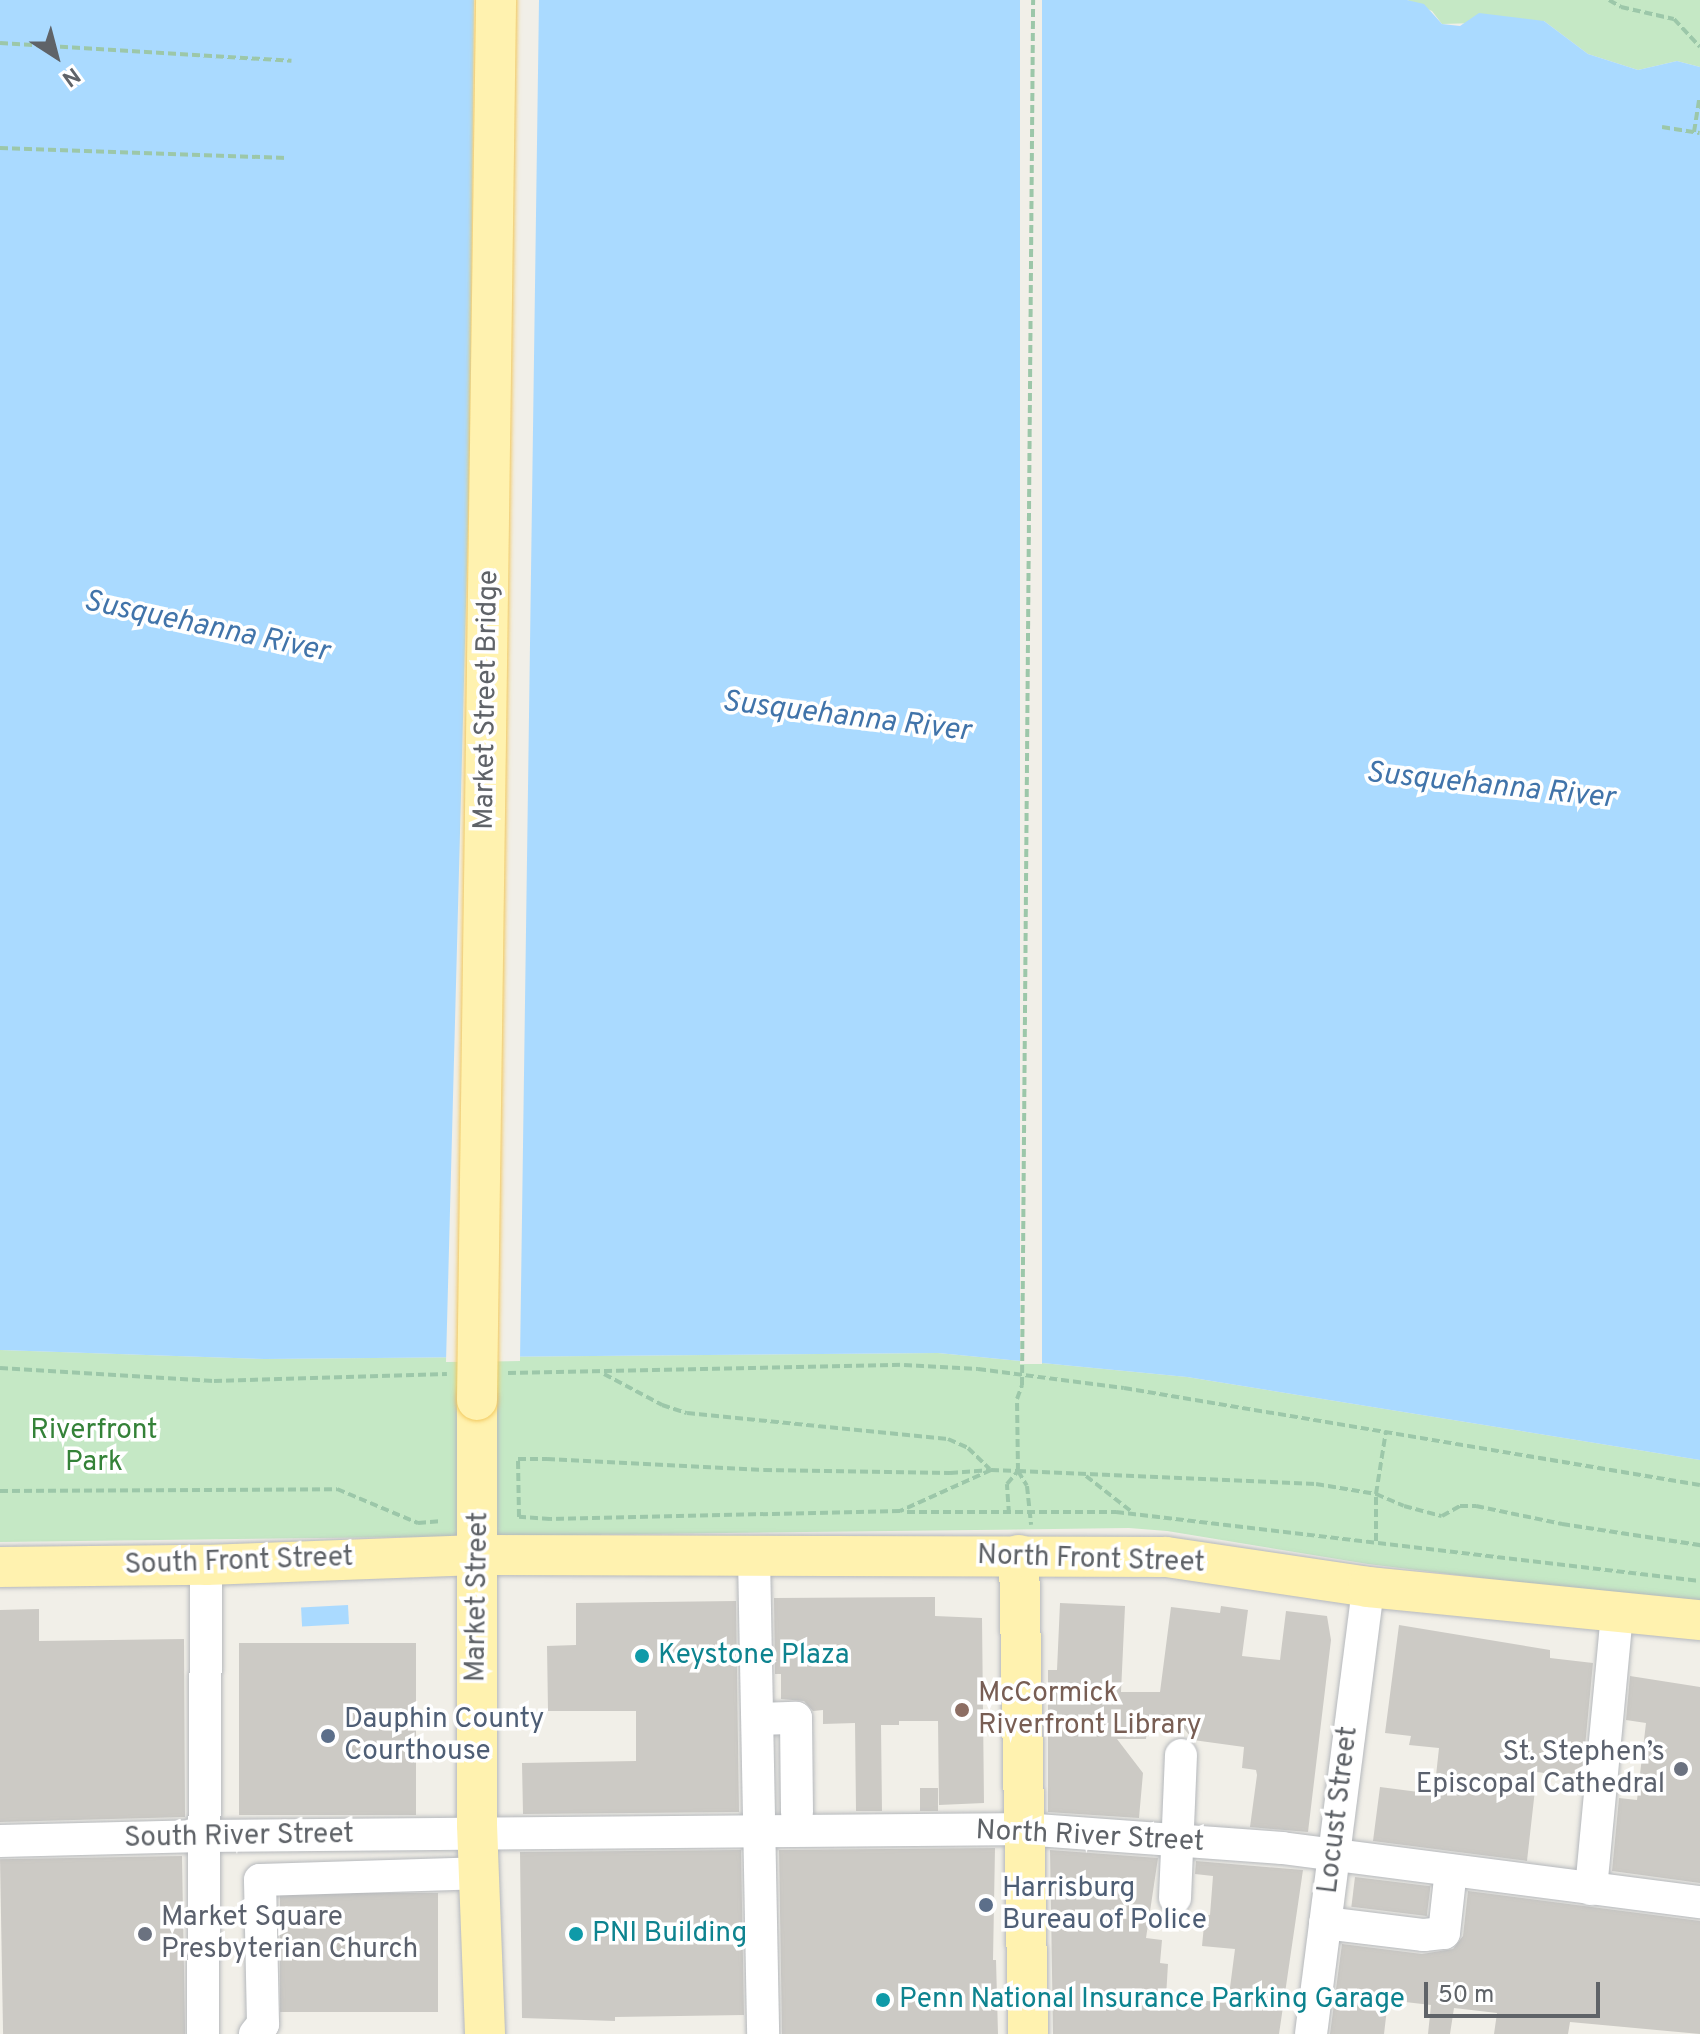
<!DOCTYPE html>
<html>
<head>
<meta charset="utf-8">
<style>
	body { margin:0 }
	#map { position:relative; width:1700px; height:2034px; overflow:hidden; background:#f1efe8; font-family:Overpass,sans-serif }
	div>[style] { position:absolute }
	.green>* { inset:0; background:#c5e8c5 }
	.water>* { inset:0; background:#aadaff; transform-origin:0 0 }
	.pier>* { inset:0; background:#f1efe8; transform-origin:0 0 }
	.building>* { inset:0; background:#cccac5; transform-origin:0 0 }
	.path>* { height:4px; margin-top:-2px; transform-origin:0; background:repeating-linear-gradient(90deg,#9cc7a9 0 8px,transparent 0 12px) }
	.roads { filter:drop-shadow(0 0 2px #b5b8bc) drop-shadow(0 0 2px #b5b8bc) }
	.minor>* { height:32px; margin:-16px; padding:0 16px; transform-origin:16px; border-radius:16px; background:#fff }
	.major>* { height:40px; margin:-20px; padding:0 20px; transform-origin:20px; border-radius:20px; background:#fff2af }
	.path-bridge>* { height:4px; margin-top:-2px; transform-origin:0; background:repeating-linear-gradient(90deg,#9cc7a9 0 8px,transparent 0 12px) }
	.bridges { filter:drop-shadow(0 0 2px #f2c960) drop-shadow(0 0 2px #f2c960) }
	.major-bridge>* { height:40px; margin:-20px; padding:0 20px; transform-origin:20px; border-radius:20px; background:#fff2af }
	.dots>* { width:22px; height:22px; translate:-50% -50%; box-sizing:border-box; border:4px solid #fff; border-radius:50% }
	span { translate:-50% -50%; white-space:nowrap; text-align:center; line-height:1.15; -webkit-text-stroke:7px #fff; paint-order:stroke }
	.street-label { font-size:28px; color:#5f6368 }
	.park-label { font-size:28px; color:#348238 }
	.culture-label { font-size:28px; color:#0d838f }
	.left { translate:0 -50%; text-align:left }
	.education-label { font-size:28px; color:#785e54 }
	.service-label { font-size:28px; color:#4e5e75 }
	.worship-label { font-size:28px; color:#5b616d }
	.right { translate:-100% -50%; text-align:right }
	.water-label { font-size:30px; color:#4174aa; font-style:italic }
	.north { position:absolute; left:16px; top:16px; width:80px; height:80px; -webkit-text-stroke:6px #fff; paint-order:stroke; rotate:144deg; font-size:22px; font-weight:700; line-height:32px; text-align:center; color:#5f6368 }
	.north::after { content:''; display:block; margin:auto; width:28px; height:36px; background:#5f6368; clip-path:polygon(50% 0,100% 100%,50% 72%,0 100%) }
	.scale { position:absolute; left:1424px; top:1982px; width:176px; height:36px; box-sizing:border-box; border:4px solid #5f6368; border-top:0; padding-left:10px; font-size:24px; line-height:28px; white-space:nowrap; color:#5f6368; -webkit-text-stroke:6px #fff; paint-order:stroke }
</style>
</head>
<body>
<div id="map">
	<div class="green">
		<i style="clip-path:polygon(1407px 0,1700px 0,1700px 67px,1677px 61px,1638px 70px,1588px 54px,1544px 21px,1442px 24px,1432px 11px)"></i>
		<i style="clip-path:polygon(0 1350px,265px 1359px,938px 1353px,1187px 1377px,1700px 1460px,1700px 1605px,1368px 1564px,1167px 1531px,1129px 1528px,0 1542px)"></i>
	</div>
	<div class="water">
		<i style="clip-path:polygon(0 0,1407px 0,1424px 4px,1442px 24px,1460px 26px,1479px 13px,1544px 21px,1588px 54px,1638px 70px,1677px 61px,1700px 67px,1700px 1460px,1187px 1377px,938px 1353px,265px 1359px,0 1350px)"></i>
		<i style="left:348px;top:1605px;width:19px;height:47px;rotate:87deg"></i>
	</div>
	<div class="pier">
		<i style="clip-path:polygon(474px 0,539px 0,520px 1361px,446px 1362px,470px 454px)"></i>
		<i style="left:1020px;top:0;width:22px;height:1364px"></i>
	</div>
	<div class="building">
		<i style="clip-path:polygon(935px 1597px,935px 1616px,982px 1618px,984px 1803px,939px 1805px,938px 1721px,899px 1721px,899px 1725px,881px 1725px,882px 1811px,856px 1811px,855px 1723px,823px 1724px,823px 1710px,813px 1711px,804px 1701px,781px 1699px,781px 1674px,775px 1674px,774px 1598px)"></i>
		<i style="clip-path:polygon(736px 1601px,739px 1812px,523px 1814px,522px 1763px,636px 1761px,636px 1711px,548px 1711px,547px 1646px,576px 1645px,576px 1603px)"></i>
		<i style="clip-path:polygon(1060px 1603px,1125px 1606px,1121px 1692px,1160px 1692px,1171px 1607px,1220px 1613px,1221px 1606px,1248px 1610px,1242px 1656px,1280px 1660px,1286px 1611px,1327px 1616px,1331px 1640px,1308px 1832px,1250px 1827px,1257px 1775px,1256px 1770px,1242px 1768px,1244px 1747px,1193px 1740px,1179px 1722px,1148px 1719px,1146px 1739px,1117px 1739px,1143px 1773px,1139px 1818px,1048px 1812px,1048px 1670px,1057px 1670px)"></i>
		<i style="clip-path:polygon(39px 1609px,39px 1641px,184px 1639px,185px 1817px,0 1822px,0 1610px)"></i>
		<i style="clip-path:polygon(1399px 1625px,1550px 1650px,1550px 1658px,1593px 1663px,1582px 1778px,1537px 1772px,1527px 1861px,1373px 1841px,1380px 1787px,1434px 1794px,1439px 1748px,1409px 1745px,1411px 1736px,1385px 1733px)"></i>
		<i style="left:416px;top:1643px;width:172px;height:177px;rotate:90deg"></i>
		<i style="clip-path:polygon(1630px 1676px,1700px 1687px,1700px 1883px,1612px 1871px,1619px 1798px,1637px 1800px,1646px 1723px,1626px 1720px)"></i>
		<i style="left:920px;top:1788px;width:18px;height:23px"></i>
		<i style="clip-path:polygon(995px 1848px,993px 1960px,996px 1960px,998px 2034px,782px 2034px,779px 1850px)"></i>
		<i style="clip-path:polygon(741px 1850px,744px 2015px,615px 2017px,615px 2021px,522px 2018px,520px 1852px)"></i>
		<i style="clip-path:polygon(1050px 1850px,1158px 1858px,1146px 1938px,1162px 1940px,1160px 1963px,1168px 1964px,1166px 1997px,1228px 2003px,1235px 1949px,1202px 1946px,1205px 1915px,1210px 1915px,1213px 1876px,1195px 1874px,1196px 1861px,1303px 1870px,1279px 2034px,1053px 2034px)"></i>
		<i style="left:182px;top:1856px;width:178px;height:182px;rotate:89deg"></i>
		<i style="left:1355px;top:1877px;width:76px;height:30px;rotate:7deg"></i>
		<i style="clip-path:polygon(1468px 1891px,1700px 1921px,1700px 2034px,1570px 2022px,1568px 2034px,1494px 2034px,1497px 2013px,1454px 2008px,1450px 2034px,1428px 2034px,1431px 2005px,1388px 2000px,1384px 2034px,1330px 2034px,1342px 1944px,1422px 1954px,1453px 1949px,1463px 1936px)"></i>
		<i style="left:438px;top:1893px;width:119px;height:158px;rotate:90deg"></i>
	</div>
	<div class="path">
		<i style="left:1609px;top:0;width:14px;rotate:30deg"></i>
		<i style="left:1621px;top:7px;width:54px;rotate:12.8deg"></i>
		<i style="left:1674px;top:19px;width:38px;rotate:47deg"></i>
		<i style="left:0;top:43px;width:292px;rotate:3.5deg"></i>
		<i style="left:1662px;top:127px;width:38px;rotate:9deg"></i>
		<i style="left:1694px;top:132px;width:36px;rotate:-81deg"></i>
		<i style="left:0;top:148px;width:287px;rotate:2deg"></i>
		<i style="left:0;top:1368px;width:214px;rotate:3.5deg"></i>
		<i style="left:214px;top:1381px;width:233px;rotate:-1.7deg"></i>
		<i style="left:508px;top:1373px;width:396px;rotate:-1.2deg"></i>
		<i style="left:904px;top:1365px;width:74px;rotate:3.1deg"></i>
		<i style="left:978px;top:1369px;width:147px;rotate:7.4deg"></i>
		<i style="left:1124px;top:1388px;width:584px;rotate:9.56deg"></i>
		<i style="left:604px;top:1374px;width:66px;rotate:28.1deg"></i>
		<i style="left:662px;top:1405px;width:26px;rotate:18deg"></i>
		<i style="left:687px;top:1413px;width:262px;rotate:5.7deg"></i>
		<i style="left:948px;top:1439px;width:22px;rotate:24deg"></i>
		<i style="left:968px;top:1448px;width:30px;rotate:44deg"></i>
		<i style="left:991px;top:1470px;width:100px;rotate:155.7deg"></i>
		<i style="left:900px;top:1511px;width:350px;rotate:178.7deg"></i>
		<i style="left:550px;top:1519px;width:31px;rotate:-176deg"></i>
		<i style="left:519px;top:1517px;width:58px;rotate:-91deg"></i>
		<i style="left:518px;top:1459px;width:29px"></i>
		<i style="left:547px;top:1459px;width:217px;rotate:2.9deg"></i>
		<i style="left:764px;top:1470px;width:186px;rotate:0.9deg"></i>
		<i style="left:950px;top:1473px;width:41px;rotate:-4.2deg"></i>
		<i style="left:991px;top:1470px;width:27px;rotate:2deg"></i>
		<i style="left:1018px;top:1471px;width:298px;rotate:2.5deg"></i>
		<i style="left:1316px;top:1484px;width:61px;rotate:9.5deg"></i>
		<i style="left:1376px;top:1494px;width:30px;rotate:23deg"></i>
		<i style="left:1404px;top:1506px;width:39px;rotate:15deg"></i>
		<i style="left:1442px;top:1516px;width:21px;rotate:-29deg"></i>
		<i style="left:1460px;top:1506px;width:16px"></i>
		<i style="left:1476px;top:1506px;width:88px;rotate:11.8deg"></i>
		<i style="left:1562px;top:1524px;width:140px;rotate:8.7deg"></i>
		<i style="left:1018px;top:1471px;width:17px;rotate:59deg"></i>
		<i style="left:1027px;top:1486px;width:39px;rotate:84deg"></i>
		<i style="left:1086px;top:1476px;width:58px;rotate:38deg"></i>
		<i style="left:0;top:1491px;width:337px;rotate:-0.3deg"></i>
		<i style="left:337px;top:1489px;width:88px;rotate:22.8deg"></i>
		<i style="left:418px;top:1523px;width:24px;rotate:-5deg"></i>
		<i style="left:907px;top:1512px;width:209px"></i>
		<i style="left:1116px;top:1512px;width:588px;rotate:6.74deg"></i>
		<i style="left:1009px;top:1514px;width:30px;rotate:-94deg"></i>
		<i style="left:1007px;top:1484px;width:17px;rotate:-50deg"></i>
		<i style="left:1018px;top:1471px;width:72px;rotate:-90.8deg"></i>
		<i style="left:1017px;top:1399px;width:15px;rotate:-70deg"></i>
		<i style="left:1376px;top:1541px;width:47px;rotate:-90deg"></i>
		<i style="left:1376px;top:1494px;width:64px;rotate:-81deg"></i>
	</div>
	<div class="roads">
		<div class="minor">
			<i style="left:754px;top:1557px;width:477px;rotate:88.9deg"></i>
			<i style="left:759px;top:1719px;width:37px;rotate:-2deg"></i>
			<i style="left:796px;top:1718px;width:94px;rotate:89.4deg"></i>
			<i style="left:0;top:1841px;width:203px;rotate:-1.4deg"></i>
			<i style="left:203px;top:1836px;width:820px;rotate:-0.49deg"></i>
			<i style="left:1023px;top:1829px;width:260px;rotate:4.2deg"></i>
			<i style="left:1282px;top:1848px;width:421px;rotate:7.4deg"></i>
			<i style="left:1591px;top:1889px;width:277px;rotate:-84.6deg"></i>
			<i style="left:1175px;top:1898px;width:143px;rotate:-87.6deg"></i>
			<i style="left:1325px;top:1923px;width:100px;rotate:6.9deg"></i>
			<i style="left:1424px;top:1935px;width:20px;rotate:-6deg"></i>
			<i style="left:1444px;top:1933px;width:63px;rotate:-83.7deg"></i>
			<i style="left:203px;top:2034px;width:469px;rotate:-89.6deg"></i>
			<i style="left:255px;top:2034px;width:13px;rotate:-51deg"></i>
			<i style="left:263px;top:2024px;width:144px;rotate:-91.2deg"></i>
			<i style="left:260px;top:1880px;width:218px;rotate:-1.8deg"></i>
			<i style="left:1311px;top:2034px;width:451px;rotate:-82.7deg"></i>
		</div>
		<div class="major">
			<i style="left:477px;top:1400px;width:425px;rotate:90deg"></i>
			<i style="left:477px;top:1825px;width:209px;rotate:87.8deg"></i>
			<i style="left:1019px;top:1555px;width:479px;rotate:88.9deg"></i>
			<i style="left:0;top:1567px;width:206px;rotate:-0.6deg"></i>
			<i style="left:206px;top:1565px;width:272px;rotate:-2.1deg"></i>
			<i style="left:478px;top:1555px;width:688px;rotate:0.17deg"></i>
			<i style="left:1166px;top:1557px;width:204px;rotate:8.4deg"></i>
			<i style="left:1368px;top:1587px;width:334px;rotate:5.7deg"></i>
		</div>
	</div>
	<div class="path-bridge">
		<i style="left:1022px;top:1385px;width:1385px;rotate:-89.54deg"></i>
	</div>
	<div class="bridges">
		<div class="major-bridge">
			<i style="left:477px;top:1400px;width:1400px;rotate:-89.22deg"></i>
		</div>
	</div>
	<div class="dots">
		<i style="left:642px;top:1656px;background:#0f9aa8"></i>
		<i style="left:962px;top:1710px;background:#8d6e63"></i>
		<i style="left:328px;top:1736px;background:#5c6f8a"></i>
		<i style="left:1681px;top:1769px;background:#6b7280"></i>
		<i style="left:986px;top:1905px;background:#5c6f8a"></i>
		<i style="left:145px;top:1934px;background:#6b7280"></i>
		<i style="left:576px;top:1934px;background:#0f9aa8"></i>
		<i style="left:883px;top:2000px;background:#0f9aa8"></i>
	</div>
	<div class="street-label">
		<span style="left:487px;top:700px;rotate:-89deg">Market Street Bridge</span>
		<span style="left:1091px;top:1560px;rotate:2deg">North Front Street</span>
		<span style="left:239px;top:1562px;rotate:-2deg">South Front Street</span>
		<span style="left:478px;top:1597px;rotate:-89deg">Market Street</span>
		<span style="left:1339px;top:1810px;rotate:-83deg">Locust Street</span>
		<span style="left:239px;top:1837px;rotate:-1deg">South River Street</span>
		<span style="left:1090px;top:1837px;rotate:3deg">North River Street</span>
	</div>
	<div class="park-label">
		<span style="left:94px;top:1447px">Riverfront<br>Park</span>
	</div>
	<div class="culture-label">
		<span class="left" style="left:658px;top:1656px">Keystone Plaza</span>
		<span class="left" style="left:592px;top:1934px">PNI Building</span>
		<span class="left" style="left:899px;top:2000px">Penn National Insurance Parking Garage</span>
	</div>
	<div class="education-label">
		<span class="left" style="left:978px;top:1710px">McCormick<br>Riverfront Library</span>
	</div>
	<div class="service-label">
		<span class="left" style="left:344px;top:1736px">Dauphin County<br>Courthouse</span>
		<span class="left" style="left:1002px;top:1905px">Harrisburg<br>Bureau of Police</span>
	</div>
	<div class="worship-label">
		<span class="right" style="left:1665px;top:1769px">St. Stephen’s<br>Episcopal Cathedral</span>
		<span class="left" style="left:161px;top:1934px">Market Square<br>Presbyterian Church</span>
	</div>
	<div class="water-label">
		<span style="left:206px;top:628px;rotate:12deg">Susquehanna River</span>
		<span style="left:846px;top:718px;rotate:7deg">Susquehanna River</span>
		<span style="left:1490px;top:787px;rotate:6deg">Susquehanna River</span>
	</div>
	<div class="north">N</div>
	<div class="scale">50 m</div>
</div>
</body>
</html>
